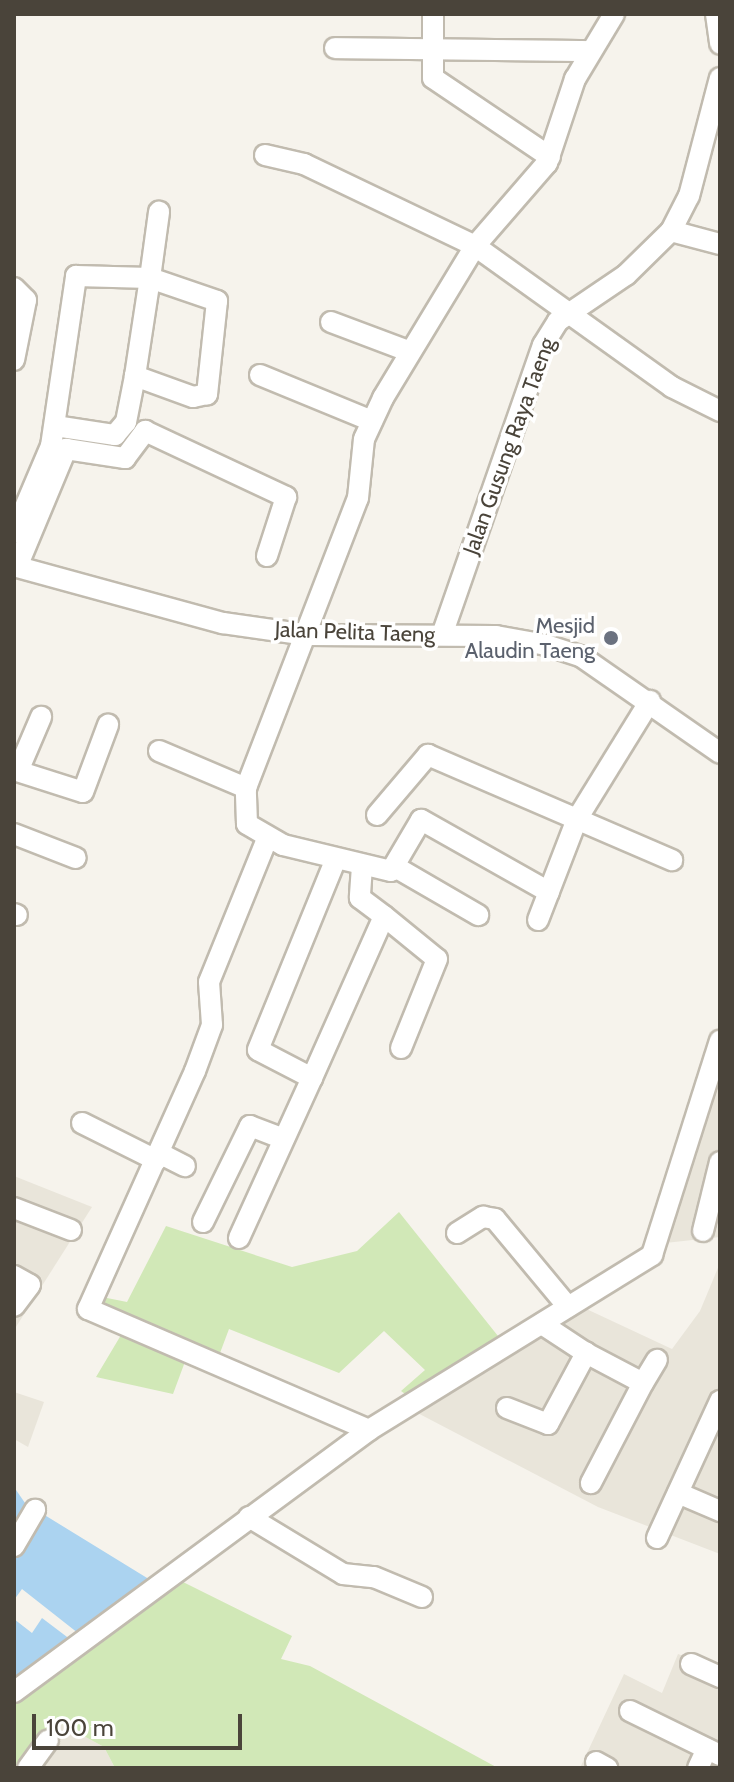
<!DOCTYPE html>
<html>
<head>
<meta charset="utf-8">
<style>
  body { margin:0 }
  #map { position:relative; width:734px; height:1782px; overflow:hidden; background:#f6f3ec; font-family:Cabin,sans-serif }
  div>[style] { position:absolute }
  .residential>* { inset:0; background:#e9e5da }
  .green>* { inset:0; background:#d1e8b7 }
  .water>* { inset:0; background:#abd3f0 }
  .roads { filter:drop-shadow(2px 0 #c1bbaf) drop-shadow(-2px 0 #c1bbaf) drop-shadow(0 2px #c1bbaf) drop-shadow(0 -2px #c1bbaf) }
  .minor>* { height:20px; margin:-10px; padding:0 10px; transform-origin:10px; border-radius:10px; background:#fff }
  .dots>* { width:22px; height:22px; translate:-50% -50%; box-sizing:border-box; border:4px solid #fff; border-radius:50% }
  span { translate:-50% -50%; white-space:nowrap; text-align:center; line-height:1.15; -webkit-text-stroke:7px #fff; paint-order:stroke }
  .street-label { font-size:22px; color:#4a443a }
  .worship-label { font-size:22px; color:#5b616d }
  .right { translate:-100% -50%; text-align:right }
  .frame { position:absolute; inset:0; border:16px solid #4a443a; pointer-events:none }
  .scale { position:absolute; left:32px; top:1714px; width:210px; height:36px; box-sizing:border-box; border:4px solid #4a443a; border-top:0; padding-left:10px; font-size:24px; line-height:28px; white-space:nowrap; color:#4a443a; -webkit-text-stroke:6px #fff; paint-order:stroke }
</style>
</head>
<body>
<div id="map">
  <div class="residential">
    <i style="clip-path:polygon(720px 1049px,720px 1237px,665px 1243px)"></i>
    <i style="clip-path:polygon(14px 1176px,92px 1207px,14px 1330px)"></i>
    <i style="clip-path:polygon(720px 1263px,720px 1554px,598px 1507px,408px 1408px,580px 1306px,672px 1349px,700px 1311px)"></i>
    <i style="clip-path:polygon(14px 1392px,44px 1402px,28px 1447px,14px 1439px)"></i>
    <i style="clip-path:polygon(678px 1654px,720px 1669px,720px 1768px,580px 1768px,624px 1674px,662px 1693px)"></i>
    <i style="clip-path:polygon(56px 1721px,104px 1747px,115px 1768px,20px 1768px)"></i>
  </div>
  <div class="green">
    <i style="clip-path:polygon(399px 1212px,502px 1341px,408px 1396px,401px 1391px,425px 1370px,384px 1331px,339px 1373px,229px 1329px,217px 1361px,186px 1359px,173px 1394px,96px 1377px,124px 1330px,92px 1295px,127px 1302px,166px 1226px,292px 1267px,357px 1251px)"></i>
    <i style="clip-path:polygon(183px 1582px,292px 1636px,281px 1659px,310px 1666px,498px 1768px,115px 1768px,104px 1747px,56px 1721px,14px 1768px,14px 1698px)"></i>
  </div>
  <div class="water">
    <i style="clip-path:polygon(14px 1487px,25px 1503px,152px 1581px,83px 1637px,22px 1589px,14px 1600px)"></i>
    <i style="clip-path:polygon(42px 1618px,75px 1643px,14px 1685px,14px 1619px,32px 1633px)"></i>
  </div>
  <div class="roads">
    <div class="minor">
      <i style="left:433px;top:14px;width:64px;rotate:90deg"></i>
      <i style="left:433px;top:78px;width:141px;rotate:34deg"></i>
      <i style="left:716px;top:14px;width:30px;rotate:82deg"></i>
      <i style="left:335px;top:48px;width:256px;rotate:0.7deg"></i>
      <i style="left:265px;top:155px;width:40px;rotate:13deg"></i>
      <i style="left:304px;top:164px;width:190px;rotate:25.6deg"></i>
      <i style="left:475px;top:246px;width:242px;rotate:35.6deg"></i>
      <i style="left:672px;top:387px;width:54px;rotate:26.6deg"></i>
      <i style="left:671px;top:231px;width:51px;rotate:14.9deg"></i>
      <i style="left:14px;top:288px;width:17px;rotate:45deg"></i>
      <i style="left:26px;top:300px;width:61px;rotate:101.3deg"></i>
      <i style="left:331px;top:322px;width:82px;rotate:20.6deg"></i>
      <i style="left:260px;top:375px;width:121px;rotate:22.3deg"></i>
      <i style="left:55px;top:426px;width:61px;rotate:8.5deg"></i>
      <i style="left:115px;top:435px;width:17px;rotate:-50deg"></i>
      <i style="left:126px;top:422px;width:47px;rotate:-78.9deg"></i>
      <i style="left:14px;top:533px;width:95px;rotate:-67deg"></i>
      <i style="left:51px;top:446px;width:172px;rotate:-81.6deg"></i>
      <i style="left:76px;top:276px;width:74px;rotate:1.5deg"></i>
      <i style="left:150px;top:278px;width:71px;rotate:18.9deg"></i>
      <i style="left:217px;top:301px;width:94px;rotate:96.1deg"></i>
      <i style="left:207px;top:394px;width:14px;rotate:168deg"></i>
      <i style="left:193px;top:397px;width:62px;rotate:-160.1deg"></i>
      <i style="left:135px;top:376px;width:99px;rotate:-81.3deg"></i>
      <i style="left:150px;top:278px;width:67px;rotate:-82.2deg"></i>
      <i style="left:14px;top:566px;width:217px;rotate:15.3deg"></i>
      <i style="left:223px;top:623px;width:85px;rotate:8.1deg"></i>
      <i style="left:307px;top:635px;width:189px;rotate:0.3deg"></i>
      <i style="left:496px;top:636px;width:51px;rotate:10.2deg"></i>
      <i style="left:546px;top:645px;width:38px;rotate:18deg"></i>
      <i style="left:582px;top:657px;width:168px;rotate:34.8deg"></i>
      <i style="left:17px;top:567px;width:128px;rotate:-67.4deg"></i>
      <i style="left:66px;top:449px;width:60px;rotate:8.7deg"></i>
      <i style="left:125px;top:458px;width:34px;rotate:-53deg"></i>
      <i style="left:145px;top:431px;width:156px;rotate:25.1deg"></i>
      <i style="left:286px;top:497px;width:62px;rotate:107.9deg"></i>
      <i style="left:442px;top:635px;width:307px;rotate:-70.8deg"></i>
      <i style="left:543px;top:345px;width:28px;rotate:-58deg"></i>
      <i style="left:558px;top:321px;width:82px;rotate:-34.1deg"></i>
      <i style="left:626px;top:275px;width:63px;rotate:-44.4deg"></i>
      <i style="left:671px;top:231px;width:39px;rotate:-63deg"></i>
      <i style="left:689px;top:196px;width:122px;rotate:-75.3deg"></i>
      <i style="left:159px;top:751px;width:95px;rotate:23deg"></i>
      <i style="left:14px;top:770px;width:72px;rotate:17.7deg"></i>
      <i style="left:83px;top:792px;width:72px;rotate:-69.5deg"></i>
      <i style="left:18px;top:771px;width:59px;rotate:-66.9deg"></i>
      <i style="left:377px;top:815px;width:79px;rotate:-49.6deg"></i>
      <i style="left:428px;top:755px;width:266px;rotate:23.3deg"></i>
      <i style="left:14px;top:834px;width:66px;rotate:21.2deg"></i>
      <i style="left:267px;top:839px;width:154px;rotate:112.1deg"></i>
      <i style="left:209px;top:982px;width:43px;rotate:86deg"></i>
      <i style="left:212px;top:1025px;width:49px;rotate:110.3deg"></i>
      <i style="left:195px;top:1071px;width:261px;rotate:114.2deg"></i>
      <i style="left:88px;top:1309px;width:306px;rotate:23.3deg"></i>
      <i style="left:335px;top:861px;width:204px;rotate:112.2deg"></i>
      <i style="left:258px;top:1050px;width:61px;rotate:27.4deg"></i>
      <i style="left:312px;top:1078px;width:177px;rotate:-66deg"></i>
      <i style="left:384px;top:916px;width:68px;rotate:39.1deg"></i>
      <i style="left:437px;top:959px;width:96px;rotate:112deg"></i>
      <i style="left:362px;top:866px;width:32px;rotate:94deg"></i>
      <i style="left:360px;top:898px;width:30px;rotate:37deg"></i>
      <i style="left:397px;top:868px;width:94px;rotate:30.1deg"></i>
      <i style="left:549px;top:892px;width:147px;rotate:-150.6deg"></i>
      <i style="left:421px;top:820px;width:59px;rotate:120.5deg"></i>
      <i style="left:391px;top:871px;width:111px;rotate:-166.5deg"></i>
      <i style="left:283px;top:845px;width:42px;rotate:-149.7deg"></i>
      <i style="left:247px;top:824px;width:36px;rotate:-92deg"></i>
      <i style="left:246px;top:788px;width:311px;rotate:-68.9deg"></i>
      <i style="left:358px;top:498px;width:59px;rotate:-84.2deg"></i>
      <i style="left:364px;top:439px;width:45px;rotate:-65.1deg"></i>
      <i style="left:383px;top:398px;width:178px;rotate:-58.8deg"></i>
      <i style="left:475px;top:246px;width:110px;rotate:-49.1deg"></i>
      <i style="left:547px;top:163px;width:89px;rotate:-71.6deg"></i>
      <i style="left:575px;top:79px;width:76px;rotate:-59deg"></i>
      <i style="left:14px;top:914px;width:3px;rotate:18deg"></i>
      <i style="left:538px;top:920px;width:108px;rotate:-68.9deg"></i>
      <i style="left:577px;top:819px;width:139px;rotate:-58.3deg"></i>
      <i style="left:82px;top:1123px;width:83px;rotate:26.6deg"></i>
      <i style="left:159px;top:1153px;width:29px;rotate:27deg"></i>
      <i style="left:14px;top:1208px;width:61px;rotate:21.1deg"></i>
      <i style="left:203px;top:1222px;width:107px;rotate:-63.9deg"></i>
      <i style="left:250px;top:1126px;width:36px;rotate:21deg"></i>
      <i style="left:703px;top:1231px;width:71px;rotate:-76.2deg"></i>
      <i style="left:457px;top:1233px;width:31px;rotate:-32deg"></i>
      <i style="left:483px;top:1217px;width:12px;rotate:9deg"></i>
      <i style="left:495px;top:1219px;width:114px;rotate:50.3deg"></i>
      <i style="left:239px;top:1238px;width:176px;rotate:-65.5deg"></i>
      <i style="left:14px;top:1276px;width:18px;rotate:29deg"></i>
      <i style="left:30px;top:1285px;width:26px;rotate:127deg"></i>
      <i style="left:586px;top:1353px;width:64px;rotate:27.8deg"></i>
      <i style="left:643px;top:1383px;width:113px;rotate:117.5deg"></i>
      <i style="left:643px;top:1383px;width:27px;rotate:-59deg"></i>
      <i style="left:507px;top:1408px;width:44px;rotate:21.3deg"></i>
      <i style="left:548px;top:1424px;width:81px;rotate:-61.8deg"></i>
      <i style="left:586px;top:1353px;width:53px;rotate:-146.6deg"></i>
      <i style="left:678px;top:1493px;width:46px;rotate:23.2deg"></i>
      <i style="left:249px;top:1517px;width:110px;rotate:31.2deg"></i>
      <i style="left:343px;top:1574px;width:31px;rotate:6deg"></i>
      <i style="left:374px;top:1577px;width:52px;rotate:22.6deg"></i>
      <i style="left:657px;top:1538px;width:151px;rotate:-65.3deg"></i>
      <i style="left:14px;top:1546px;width:42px;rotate:-59.7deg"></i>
      <i style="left:691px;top:1664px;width:32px;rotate:24deg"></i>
      <i style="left:14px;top:1692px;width:441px;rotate:-36.4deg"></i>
      <i style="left:369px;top:1430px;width:333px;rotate:-31.7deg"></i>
      <i style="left:652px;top:1255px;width:225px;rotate:-72.4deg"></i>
      <i style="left:630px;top:1711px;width:100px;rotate:26.1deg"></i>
      <i style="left:596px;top:1762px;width:13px;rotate:29deg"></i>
      <i style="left:28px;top:1768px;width:34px;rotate:-54deg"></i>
      <i style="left:698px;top:1768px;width:21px;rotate:-65deg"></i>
    </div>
  </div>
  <div class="dots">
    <i style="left:611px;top:638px;background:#6b7280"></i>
  </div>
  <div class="street-label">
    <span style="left:509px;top:446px;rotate:-70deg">Jalan Gusung Raya Taeng</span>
    <span style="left:355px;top:632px;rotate:2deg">Jalan Pelita Taeng</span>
  </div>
  <div class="worship-label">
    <span class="right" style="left:595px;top:638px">Mesjid<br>Alaudin Taeng</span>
  </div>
  <div class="frame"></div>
  <div class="scale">100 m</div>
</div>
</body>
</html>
